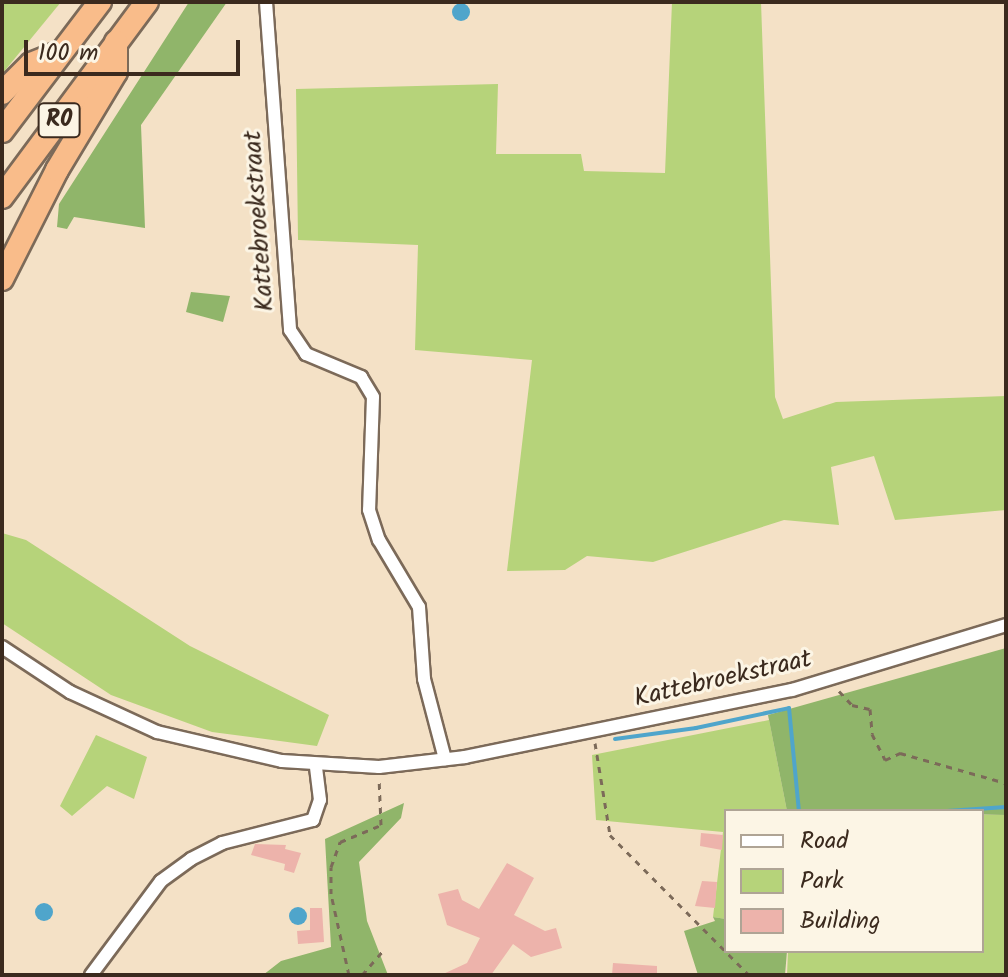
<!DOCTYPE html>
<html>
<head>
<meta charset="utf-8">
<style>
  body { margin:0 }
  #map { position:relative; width:1008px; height:977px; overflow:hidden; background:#f4e1c6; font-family:Kalam,sans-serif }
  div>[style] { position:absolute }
  .green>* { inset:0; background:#b6d37a }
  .forest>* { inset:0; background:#90b56a }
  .water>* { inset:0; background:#4fa5cb }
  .round { border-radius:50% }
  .stream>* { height:4px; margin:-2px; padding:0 2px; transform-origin:2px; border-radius:2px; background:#4fa5cb }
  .building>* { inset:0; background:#edb3ab }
  .path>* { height:3px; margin-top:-1.5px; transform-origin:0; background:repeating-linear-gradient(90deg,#7c6a59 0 6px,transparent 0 12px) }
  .roads { filter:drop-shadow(2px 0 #7c6a59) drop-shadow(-2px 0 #7c6a59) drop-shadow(0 2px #7c6a59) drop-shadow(0 -2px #7c6a59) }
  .street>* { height:12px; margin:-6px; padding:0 6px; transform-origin:6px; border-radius:6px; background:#fff }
  .highway>* { height:22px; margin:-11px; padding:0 11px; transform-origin:11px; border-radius:11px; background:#f9bc8a }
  span { translate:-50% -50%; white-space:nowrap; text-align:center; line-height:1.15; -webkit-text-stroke:6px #fcf5e5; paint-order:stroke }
  .shield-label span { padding:2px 6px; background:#fcf5e5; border:2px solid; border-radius:6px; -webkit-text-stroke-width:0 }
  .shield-label { font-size:24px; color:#3b2a1e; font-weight:700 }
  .street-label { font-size:26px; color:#3b2a1e }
  .frame { position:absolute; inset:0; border:4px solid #3b2a1e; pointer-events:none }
  .legend { position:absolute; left:724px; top:809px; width:260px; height:144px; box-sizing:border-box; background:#fcf5e5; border:2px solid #afa495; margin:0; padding:10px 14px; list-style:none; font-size:24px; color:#3b2a1e }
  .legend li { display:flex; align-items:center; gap:16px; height:40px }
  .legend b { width:40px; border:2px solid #afa495 }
  .scale { position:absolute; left:24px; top:40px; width:216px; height:36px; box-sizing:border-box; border:4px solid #3b2a1e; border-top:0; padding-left:10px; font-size:24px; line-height:28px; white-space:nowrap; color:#3b2a1e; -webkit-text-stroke:6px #fcf5e5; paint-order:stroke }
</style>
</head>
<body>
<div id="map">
  <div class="green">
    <i style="clip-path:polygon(2px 2px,61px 2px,2px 74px)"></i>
    <i style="clip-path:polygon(672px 2px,761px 2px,775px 397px,783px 419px,836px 402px,1006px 396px,1006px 510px,895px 520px,874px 456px,831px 467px,839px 525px,784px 520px,653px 562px,587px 556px,565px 570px,507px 571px,532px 360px,415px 350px,418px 245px,298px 240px,296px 89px,498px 84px,496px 154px,581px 154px,584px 171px,665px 173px)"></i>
    <i style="clip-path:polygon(2px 533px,26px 540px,190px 646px,329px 715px,317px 746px,212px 732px,111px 695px,2px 623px)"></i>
    <i style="clip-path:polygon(769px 720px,787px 811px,726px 811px,726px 919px,713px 917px,723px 832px,596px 820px,592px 755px)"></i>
    <i style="clip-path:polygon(96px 735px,147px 757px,134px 799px,107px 786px,72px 816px,60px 806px)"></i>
    <i style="clip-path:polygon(982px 815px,1006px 815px,1006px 975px,787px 975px,788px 951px,982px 951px)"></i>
  </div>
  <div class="forest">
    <i style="clip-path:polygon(189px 2px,227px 2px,141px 125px,145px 228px,74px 217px,67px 229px,57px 227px,59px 204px)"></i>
    <i style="clip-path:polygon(191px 292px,230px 296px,223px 322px,186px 312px)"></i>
    <i style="clip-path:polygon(1006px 648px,1006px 815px,787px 811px,768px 715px)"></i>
    <i style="clip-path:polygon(404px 803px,401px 818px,359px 862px,367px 921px,388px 975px,263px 975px,281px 961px,331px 947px,325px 839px)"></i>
    <i style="clip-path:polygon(713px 917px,726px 919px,726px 951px,787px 951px,785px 975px,698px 975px,684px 931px,715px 921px)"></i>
  </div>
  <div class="water">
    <i class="round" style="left:452px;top:3px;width:18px;height:18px"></i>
    <i class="round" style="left:35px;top:903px;width:18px;height:18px"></i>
    <i class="round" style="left:289px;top:907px;width:18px;height:18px"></i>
  </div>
  <div class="stream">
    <i style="left:615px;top:739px;width:82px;rotate:-7.7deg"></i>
    <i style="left:696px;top:728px;width:95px;rotate:-12.1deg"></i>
    <i style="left:789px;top:708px;width:103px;rotate:84.5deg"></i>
    <i style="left:947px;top:811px;width:59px;rotate:-3.9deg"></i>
  </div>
  <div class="building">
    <i style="clip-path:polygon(701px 833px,723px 835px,722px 850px,700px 846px)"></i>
    <i style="clip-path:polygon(255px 844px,286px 845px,285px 849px,301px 853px,294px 873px,284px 870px,285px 864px,251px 855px)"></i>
    <i style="clip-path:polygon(507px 863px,534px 878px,514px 915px,545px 931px,556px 928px,562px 948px,531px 957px,513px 944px,491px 975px,441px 975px,467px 963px,480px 938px,447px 925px,438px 894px,458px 889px,462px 900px,479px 909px)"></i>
    <i style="clip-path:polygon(702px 881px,717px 882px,715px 908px,695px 906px)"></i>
    <i style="clip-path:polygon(310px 908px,322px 908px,324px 942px,298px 944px,297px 931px,310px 930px)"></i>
    <i style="clip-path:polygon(613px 963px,657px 966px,657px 975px,612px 975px)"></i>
  </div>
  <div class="path">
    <i style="left:839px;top:691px;width:19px;rotate:47deg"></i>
    <i style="left:852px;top:705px;width:18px;rotate:13deg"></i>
    <i style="left:870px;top:709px;width:25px;rotate:85deg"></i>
    <i style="left:872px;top:734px;width:29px;rotate:63deg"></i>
    <i style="left:885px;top:760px;width:17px;rotate:-25deg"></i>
    <i style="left:900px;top:753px;width:110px;rotate:15.8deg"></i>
    <i style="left:595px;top:743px;width:93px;rotate:80.7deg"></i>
    <i style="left:610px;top:835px;width:197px;rotate:45.2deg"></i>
    <i style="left:349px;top:975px;width:83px;rotate:-102.5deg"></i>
    <i style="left:331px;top:894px;width:27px;rotate:-90deg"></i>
    <i style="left:331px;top:867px;width:27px;rotate:-70deg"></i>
    <i style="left:340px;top:842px;width:44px;rotate:-22.5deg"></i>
    <i style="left:381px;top:825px;width:47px;rotate:-92.4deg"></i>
    <i style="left:362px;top:975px;width:32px;rotate:-49deg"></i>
  </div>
  <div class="roads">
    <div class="street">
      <i style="left:266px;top:2px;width:329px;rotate:85.8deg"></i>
      <i style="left:290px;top:330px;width:29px;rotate:56deg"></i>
      <i style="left:306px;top:354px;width:60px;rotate:22.7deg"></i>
      <i style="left:361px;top:377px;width:23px;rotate:59deg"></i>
      <i style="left:373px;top:397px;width:113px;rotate:92deg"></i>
      <i style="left:369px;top:510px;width:32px;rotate:72deg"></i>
      <i style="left:379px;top:540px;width:78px;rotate:59.2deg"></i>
      <i style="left:419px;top:607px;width:72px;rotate:86deg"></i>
      <i style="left:424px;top:679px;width:83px;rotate:75.3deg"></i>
      <i style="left:2px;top:647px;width:82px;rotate:33.5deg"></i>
      <i style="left:70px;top:692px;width:96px;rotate:24.7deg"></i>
      <i style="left:157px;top:732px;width:128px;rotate:13.1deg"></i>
      <i style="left:282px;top:761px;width:97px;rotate:3.5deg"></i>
      <i style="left:379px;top:767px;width:87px;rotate:-6.6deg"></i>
      <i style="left:465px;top:757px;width:334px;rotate:-11.6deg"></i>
      <i style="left:792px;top:690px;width:224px;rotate:-16.9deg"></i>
      <i style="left:91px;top:975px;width:117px;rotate:-53.3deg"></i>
      <i style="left:161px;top:881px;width:37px;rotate:-36deg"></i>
      <i style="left:191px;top:859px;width:35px;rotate:-27deg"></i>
      <i style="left:222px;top:843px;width:94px;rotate:-14.2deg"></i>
      <i style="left:313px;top:820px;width:21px;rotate:-71deg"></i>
      <i style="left:320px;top:800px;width:34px;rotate:-97deg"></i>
    </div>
    <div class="highway">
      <i style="left:2px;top:93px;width:41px;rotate:-45deg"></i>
      <i style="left:31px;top:64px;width:31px;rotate:-22deg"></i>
      <i style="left:2px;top:131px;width:162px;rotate:-52.8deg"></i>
      <i style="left:2px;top:197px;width:243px;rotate:-53.4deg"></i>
      <i style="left:2px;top:279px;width:122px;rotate:-63.2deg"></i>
      <i style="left:57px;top:170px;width:114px;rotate:-59deg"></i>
      <i style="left:116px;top:72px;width:30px;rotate:-90deg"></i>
    </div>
  </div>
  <div class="shield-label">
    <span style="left:59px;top:120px">R0</span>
  </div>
  <div class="street-label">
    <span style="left:260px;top:221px;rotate:-94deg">Kattebroekstraat</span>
    <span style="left:723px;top:680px;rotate:-13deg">Kattebroekstraat</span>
  </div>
  <div class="frame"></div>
  <ul class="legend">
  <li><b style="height:10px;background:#fff"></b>Road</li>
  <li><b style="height:22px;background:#b6d37a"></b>Park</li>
  <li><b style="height:22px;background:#edb3ab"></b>Building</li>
  </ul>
  <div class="scale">100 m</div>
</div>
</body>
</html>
